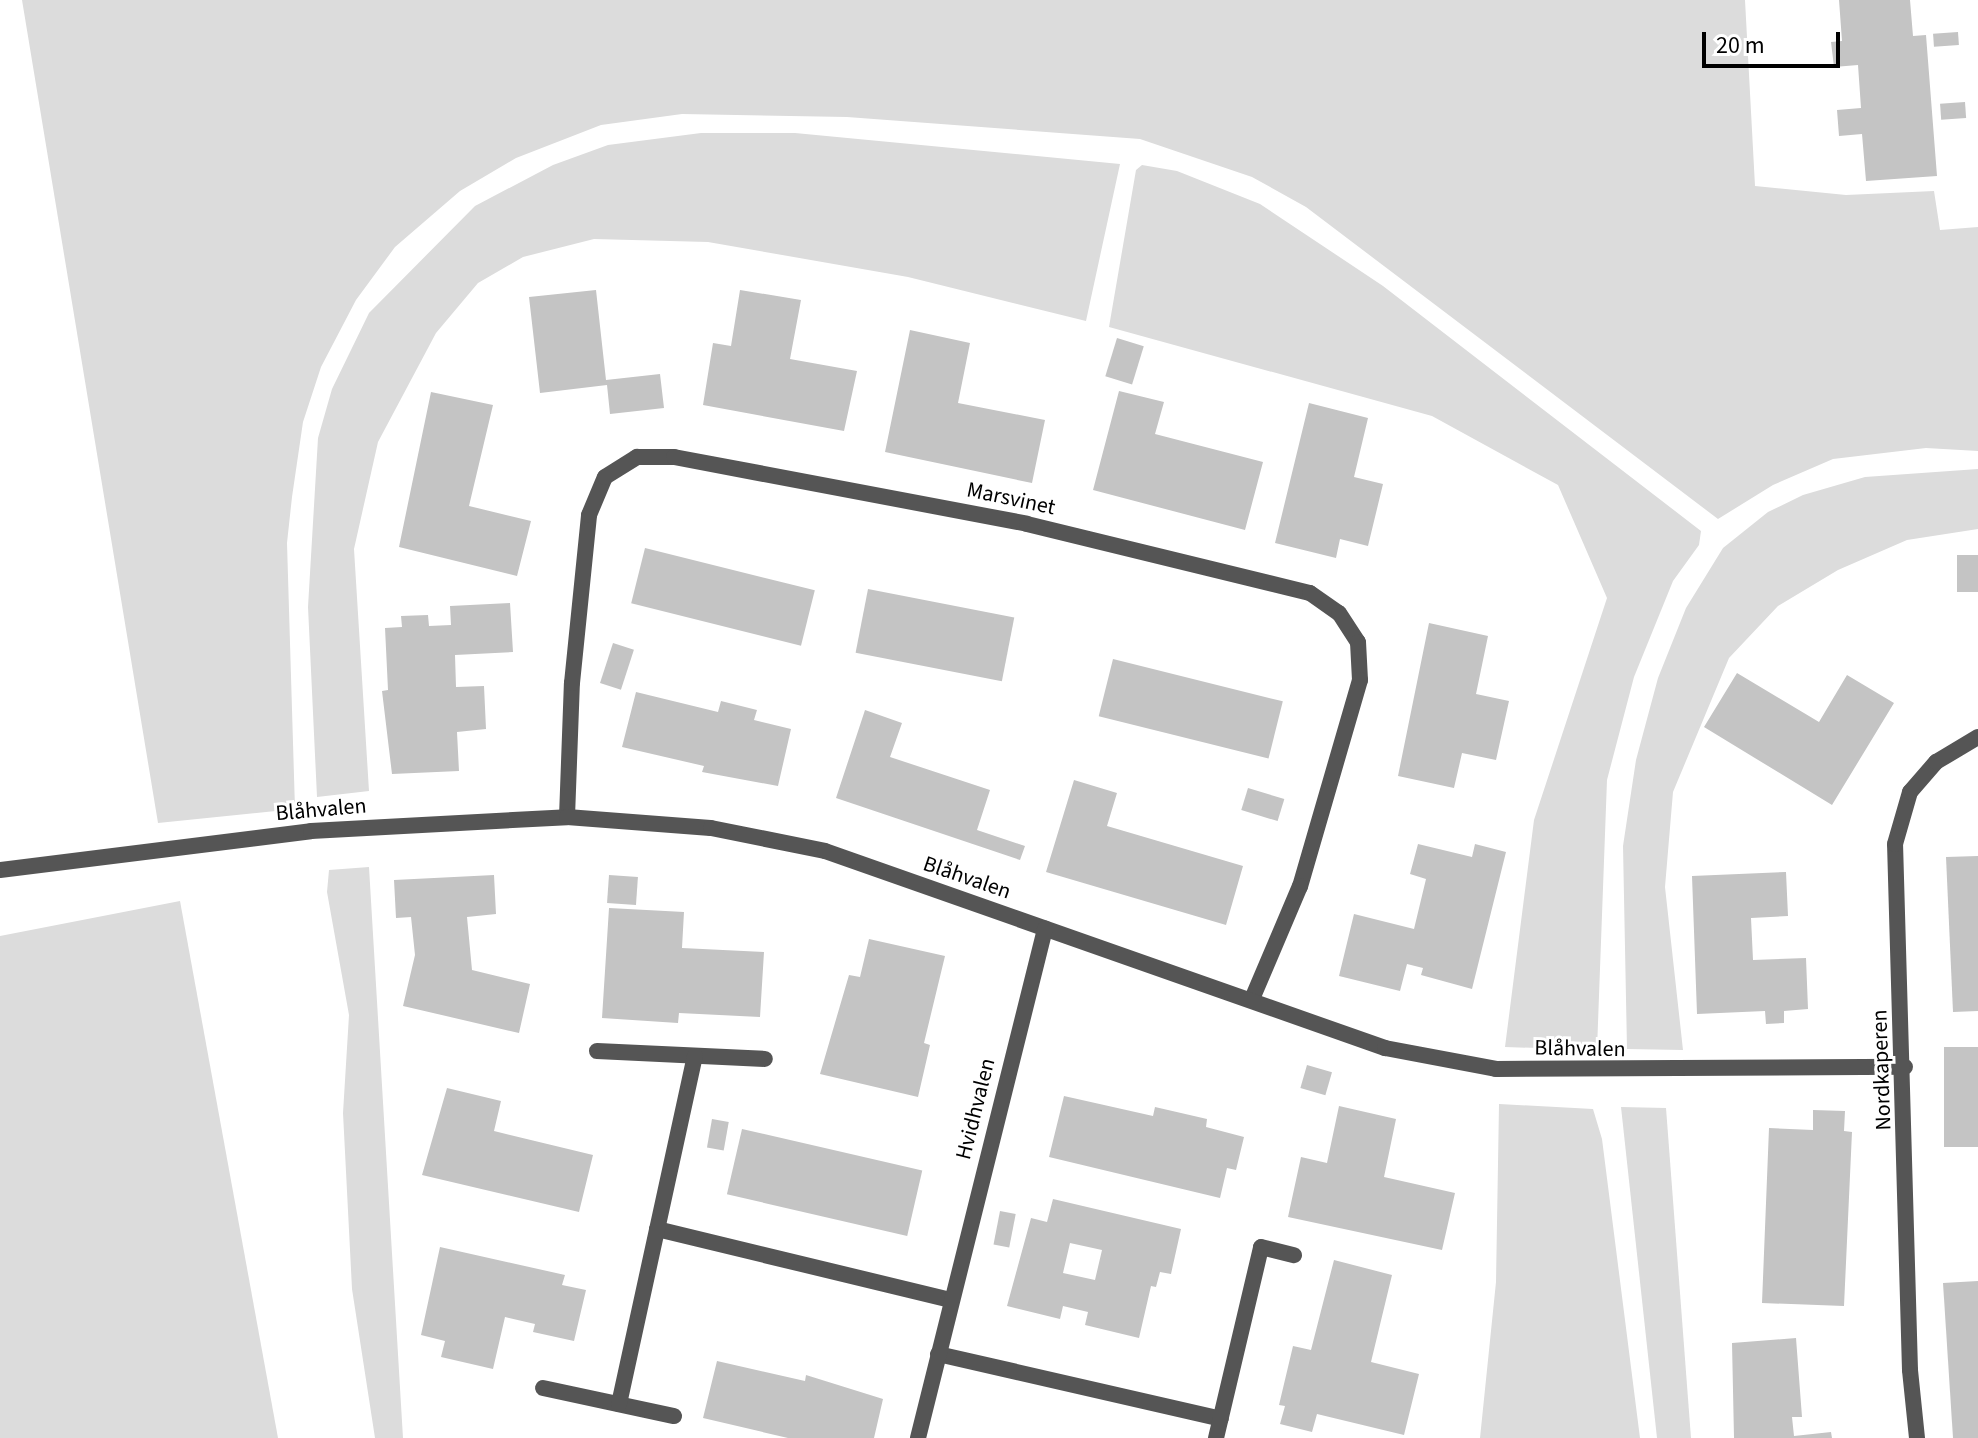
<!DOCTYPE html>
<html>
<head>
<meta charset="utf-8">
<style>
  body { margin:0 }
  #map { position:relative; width:1978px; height:1438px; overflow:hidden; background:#fff; font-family:"Source Sans 3",sans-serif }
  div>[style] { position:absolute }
  .green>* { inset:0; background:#dcdcdc }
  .building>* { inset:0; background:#c4c4c4; transform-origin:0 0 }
  .minor>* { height:16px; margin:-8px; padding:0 8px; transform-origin:8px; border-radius:8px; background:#555 }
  span { translate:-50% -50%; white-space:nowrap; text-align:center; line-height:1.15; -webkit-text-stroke:6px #fff; paint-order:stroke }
  .street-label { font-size:22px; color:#000 }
  .scale { position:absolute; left:1702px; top:32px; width:138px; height:36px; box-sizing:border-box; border:4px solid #000; border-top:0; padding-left:10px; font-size:24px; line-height:28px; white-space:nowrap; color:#000; -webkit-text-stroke:6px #fff; paint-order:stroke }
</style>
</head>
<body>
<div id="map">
  <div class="green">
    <i style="clip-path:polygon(22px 0,1745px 0,1755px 186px,1846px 195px,1934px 191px,1940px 230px,1978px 227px,1978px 451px,1926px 448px,1833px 459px,1773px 485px,1718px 519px,1306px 207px,1252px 177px,1140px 139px,847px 117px,682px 114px,601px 125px,516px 158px,460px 191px,395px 247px,356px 300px,321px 367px,303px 422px,292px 497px,287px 543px,295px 809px,158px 823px)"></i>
    <i style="clip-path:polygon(701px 133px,795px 133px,1120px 164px,1086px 321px,908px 277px,708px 242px,594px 239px,523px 257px,478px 283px,436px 333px,378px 442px,354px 549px,369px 791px,317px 797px,308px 607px,318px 438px,332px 389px,369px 313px,475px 206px,553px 165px,608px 145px)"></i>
    <i style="clip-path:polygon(1142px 165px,1177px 171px,1260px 204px,1383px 286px,1701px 531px,1699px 545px,1673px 581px,1634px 677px,1607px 780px,1597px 1050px,1505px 1047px,1534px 820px,1607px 598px,1558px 485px,1432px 416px,1109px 327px,1136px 170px)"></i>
    <i style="clip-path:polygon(1978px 469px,1978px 529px,1907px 540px,1838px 570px,1778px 606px,1729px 658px,1673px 792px,1665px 887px,1683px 1050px,1627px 1049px,1623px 846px,1636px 760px,1658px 678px,1686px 608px,1723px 548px,1768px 512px,1803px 495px,1865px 477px)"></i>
    <i style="clip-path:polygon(369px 867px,403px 1438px,375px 1438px,352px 1289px,343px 1113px,349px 1015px,327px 892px,329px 870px)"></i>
    <i style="clip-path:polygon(180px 901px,278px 1438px,0 1438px,0 936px)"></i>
    <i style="clip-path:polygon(1499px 1104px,1593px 1109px,1602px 1139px,1640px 1438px,1480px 1438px,1496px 1282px)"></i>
    <i style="clip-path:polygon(1621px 1107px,1666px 1108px,1691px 1438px,1657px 1438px)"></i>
  </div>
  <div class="building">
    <i style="clip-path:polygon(1839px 0,1910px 0,1913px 36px,1926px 35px,1937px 176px,1866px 181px,1862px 134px,1839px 136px,1837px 110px,1861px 108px,1858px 65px,1834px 67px,1831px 42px,1842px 41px)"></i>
    <i style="left:1958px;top:32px;width:13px;height:25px;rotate:86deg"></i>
    <i style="left:1965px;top:102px;width:16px;height:25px;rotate:86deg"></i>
    <i style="clip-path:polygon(596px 290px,606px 380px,660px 374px,664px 408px,610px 414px,607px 385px,540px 393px,529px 297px)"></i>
    <i style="clip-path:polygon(740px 290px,801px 300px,790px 359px,857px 371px,844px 431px,703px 405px,713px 343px,731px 346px)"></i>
    <i style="clip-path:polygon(910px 330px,970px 343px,958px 403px,1045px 420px,1032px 483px,885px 452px)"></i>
    <i style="left:1117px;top:338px;width:28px;height:40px;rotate:17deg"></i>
    <i style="clip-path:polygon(1119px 391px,1164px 402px,1155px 434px,1263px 462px,1245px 530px,1093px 490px)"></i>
    <i style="clip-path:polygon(431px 392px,493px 405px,469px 506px,531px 521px,517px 576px,399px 547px)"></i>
    <i style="clip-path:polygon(1309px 403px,1368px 418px,1354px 477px,1383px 484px,1368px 546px,1340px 539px,1336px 558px,1275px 543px)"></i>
    <i style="left:645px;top:548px;width:175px;height:57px;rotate:14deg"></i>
    <i style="left:1957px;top:555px;width:21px;height:37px"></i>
    <i style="left:868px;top:589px;width:149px;height:65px;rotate:11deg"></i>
    <i style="clip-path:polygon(510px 603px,513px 652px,455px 655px,456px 687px,484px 686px,486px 729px,457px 732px,459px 771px,392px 774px,382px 691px,388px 690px,385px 628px,402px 627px,401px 616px,428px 615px,429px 626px,451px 625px,450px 606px)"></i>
    <i style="clip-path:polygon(1429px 623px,1488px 636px,1476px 694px,1509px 701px,1496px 760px,1462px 753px,1454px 788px,1398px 776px)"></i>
    <i style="left:613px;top:643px;width:22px;height:42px;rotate:18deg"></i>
    <i style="left:1113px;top:659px;width:175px;height:59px;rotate:14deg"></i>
    <i style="clip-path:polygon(1737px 673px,1819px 722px,1847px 675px,1894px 703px,1832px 805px,1704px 727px)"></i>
    <i style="clip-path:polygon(636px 692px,718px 712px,721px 701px,757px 710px,754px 720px,791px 729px,778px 786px,702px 772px,704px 766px,622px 747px)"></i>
    <i style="clip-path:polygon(865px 710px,902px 723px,890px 757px,990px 790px,977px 830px,1025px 846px,1020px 860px,836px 798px)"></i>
    <i style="clip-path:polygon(1074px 780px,1117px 793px,1107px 826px,1243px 866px,1226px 925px,1046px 872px)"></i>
    <i style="left:1248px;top:788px;width:38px;height:23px;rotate:17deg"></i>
    <i style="clip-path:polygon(1418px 844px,1472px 857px,1475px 844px,1506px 852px,1472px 989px,1421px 975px,1423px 968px,1407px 964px,1400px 991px,1339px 976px,1354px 914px,1414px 929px,1426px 879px,1410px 874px)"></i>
    <i style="clip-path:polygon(1978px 856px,1978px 1011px,1953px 1012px,1946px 857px)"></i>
    <i style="clip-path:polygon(1786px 872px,1788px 916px,1751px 918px,1753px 960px,1806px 958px,1808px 1009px,1784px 1011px,1784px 1023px,1766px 1024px,1765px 1011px,1697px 1014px,1692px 876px)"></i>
    <i style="clip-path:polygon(494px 875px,496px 914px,467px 917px,472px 970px,530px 984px,519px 1033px,403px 1006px,415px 955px,411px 917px,396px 918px,394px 880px)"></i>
    <i style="left:609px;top:875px;width:29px;height:28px;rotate:4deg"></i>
    <i style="clip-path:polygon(609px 908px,684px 912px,682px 948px,764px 952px,760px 1017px,679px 1013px,678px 1023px,602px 1018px)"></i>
    <i style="clip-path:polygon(869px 939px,945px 956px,924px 1043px,930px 1045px,918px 1097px,820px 1074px,849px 975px,860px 977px)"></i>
    <i style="left:1978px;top:1047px;width:100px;height:34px;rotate:90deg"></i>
    <i style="left:1307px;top:1065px;width:26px;height:24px;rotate:16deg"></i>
    <i style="clip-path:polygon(447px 1088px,501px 1101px,494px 1131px,593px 1155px,579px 1212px,422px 1175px)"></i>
    <i style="clip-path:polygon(1064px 1096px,1153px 1116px,1155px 1107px,1207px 1119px,1206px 1127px,1244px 1137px,1236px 1170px,1227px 1168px,1220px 1198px,1049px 1157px)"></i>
    <i style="clip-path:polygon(1339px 1106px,1396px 1119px,1384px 1177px,1455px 1193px,1442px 1250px,1288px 1217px,1301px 1157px,1327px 1163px)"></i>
    <i style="clip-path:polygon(1813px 1110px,1845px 1111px,1844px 1131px,1852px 1132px,1844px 1306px,1762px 1303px,1769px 1128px,1813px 1130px)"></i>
    <i style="left:712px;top:1119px;width:17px;height:29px;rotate:10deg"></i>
    <i style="left:742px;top:1129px;width:185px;height:67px;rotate:13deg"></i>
    <i style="clip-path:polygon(evenodd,1053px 1199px,1181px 1229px,1171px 1274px,1160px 1272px,1156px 1287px,1151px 1286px,1139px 1338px,1085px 1325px,1088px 1312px,1063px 1306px,1060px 1319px,1007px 1306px,1031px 1218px,1047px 1222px,1053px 1199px,1070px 1243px,1102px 1250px,1095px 1280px,1063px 1273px,1070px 1243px)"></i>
    <i style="left:1000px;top:1211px;width:16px;height:34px;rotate:11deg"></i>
    <i style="clip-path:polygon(440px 1247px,565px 1275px,562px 1285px,586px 1290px,574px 1341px,533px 1332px,535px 1324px,505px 1317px,493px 1369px,441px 1357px,445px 1341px,421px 1335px)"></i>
    <i style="clip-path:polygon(1334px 1260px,1392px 1275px,1371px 1362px,1419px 1374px,1404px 1435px,1317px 1414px,1312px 1432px,1280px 1424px,1285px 1406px,1279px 1405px,1293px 1346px,1311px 1350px)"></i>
    <i style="clip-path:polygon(1978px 1281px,1978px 1438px,1953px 1438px,1943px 1283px)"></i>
    <i style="clip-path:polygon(1796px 1338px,1802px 1417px,1792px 1417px,1794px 1436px,1831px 1432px,1832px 1438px,1734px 1438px,1732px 1343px)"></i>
    <i style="clip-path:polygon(717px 1361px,805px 1381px,806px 1375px,883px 1399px,874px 1438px,788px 1438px,703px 1418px)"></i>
  </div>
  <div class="minor">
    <i style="left:567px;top:817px;width:134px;rotate:-87.9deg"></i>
    <i style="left:572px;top:683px;width:169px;rotate:-84.2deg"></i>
    <i style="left:589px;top:515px;width:41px;rotate:-67.2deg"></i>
    <i style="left:605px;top:477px;width:38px;rotate:-32deg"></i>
    <i style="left:637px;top:457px;width:37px"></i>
    <i style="left:674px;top:457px;width:359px;rotate:10.7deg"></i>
    <i style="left:1027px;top:524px;width:291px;rotate:13.7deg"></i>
    <i style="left:1310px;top:593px;width:35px;rotate:35deg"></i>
    <i style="left:1339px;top:613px;width:35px;rotate:57deg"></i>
    <i style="left:1358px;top:642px;width:38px;rotate:87deg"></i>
    <i style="left:1360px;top:680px;width:215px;rotate:106.2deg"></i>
    <i style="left:1300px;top:886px;width:123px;rotate:113deg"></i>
    <i style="left:0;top:870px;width:313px;rotate:-7.1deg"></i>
    <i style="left:311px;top:831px;width:256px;rotate:-3.1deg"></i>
    <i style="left:567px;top:817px;width:144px;rotate:4.4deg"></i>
    <i style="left:711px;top:828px;width:116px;rotate:11.4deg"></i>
    <i style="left:825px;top:851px;width:594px;rotate:19.38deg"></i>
    <i style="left:1385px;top:1048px;width:113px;rotate:10.7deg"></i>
    <i style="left:1496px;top:1069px;width:409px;rotate:-0.3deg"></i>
    <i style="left:597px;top:1051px;width:168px;rotate:2.7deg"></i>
    <i style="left:657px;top:1229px;width:302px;rotate:13.6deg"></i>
    <i style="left:938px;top:1354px;width:290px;rotate:12.9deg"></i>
    <i style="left:543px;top:1388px;width:134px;rotate:12.1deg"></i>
    <i style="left:619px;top:1404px;width:356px;rotate:-77.7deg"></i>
    <i style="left:918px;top:1438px;width:525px;rotate:-75.99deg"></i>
    <i style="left:1216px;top:1438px;width:196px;rotate:-76.7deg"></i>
    <i style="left:1261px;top:1247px;width:34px;rotate:14deg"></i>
    <i style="left:1917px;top:1438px;width:68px;rotate:-95.9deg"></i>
    <i style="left:1910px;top:1370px;width:526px;rotate:-91.63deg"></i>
    <i style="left:1895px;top:844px;width:54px;rotate:-73.9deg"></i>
    <i style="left:1910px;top:792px;width:40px;rotate:-49deg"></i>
    <i style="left:1936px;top:762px;width:49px;rotate:-30.8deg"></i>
  </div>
  <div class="street-label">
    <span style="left:1011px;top:499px;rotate:12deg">Marsvinet</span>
    <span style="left:321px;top:810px;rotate:-5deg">Blåhvalen</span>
    <span style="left:967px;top:878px;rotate:19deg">Blåhvalen</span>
    <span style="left:1580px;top:1049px;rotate:1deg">Blåhvalen</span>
    <span style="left:1882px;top:1070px;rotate:-92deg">Nordkaperen</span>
    <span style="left:976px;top:1109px;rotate:-76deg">Hvidhvalen</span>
  </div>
  <div class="scale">20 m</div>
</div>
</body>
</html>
